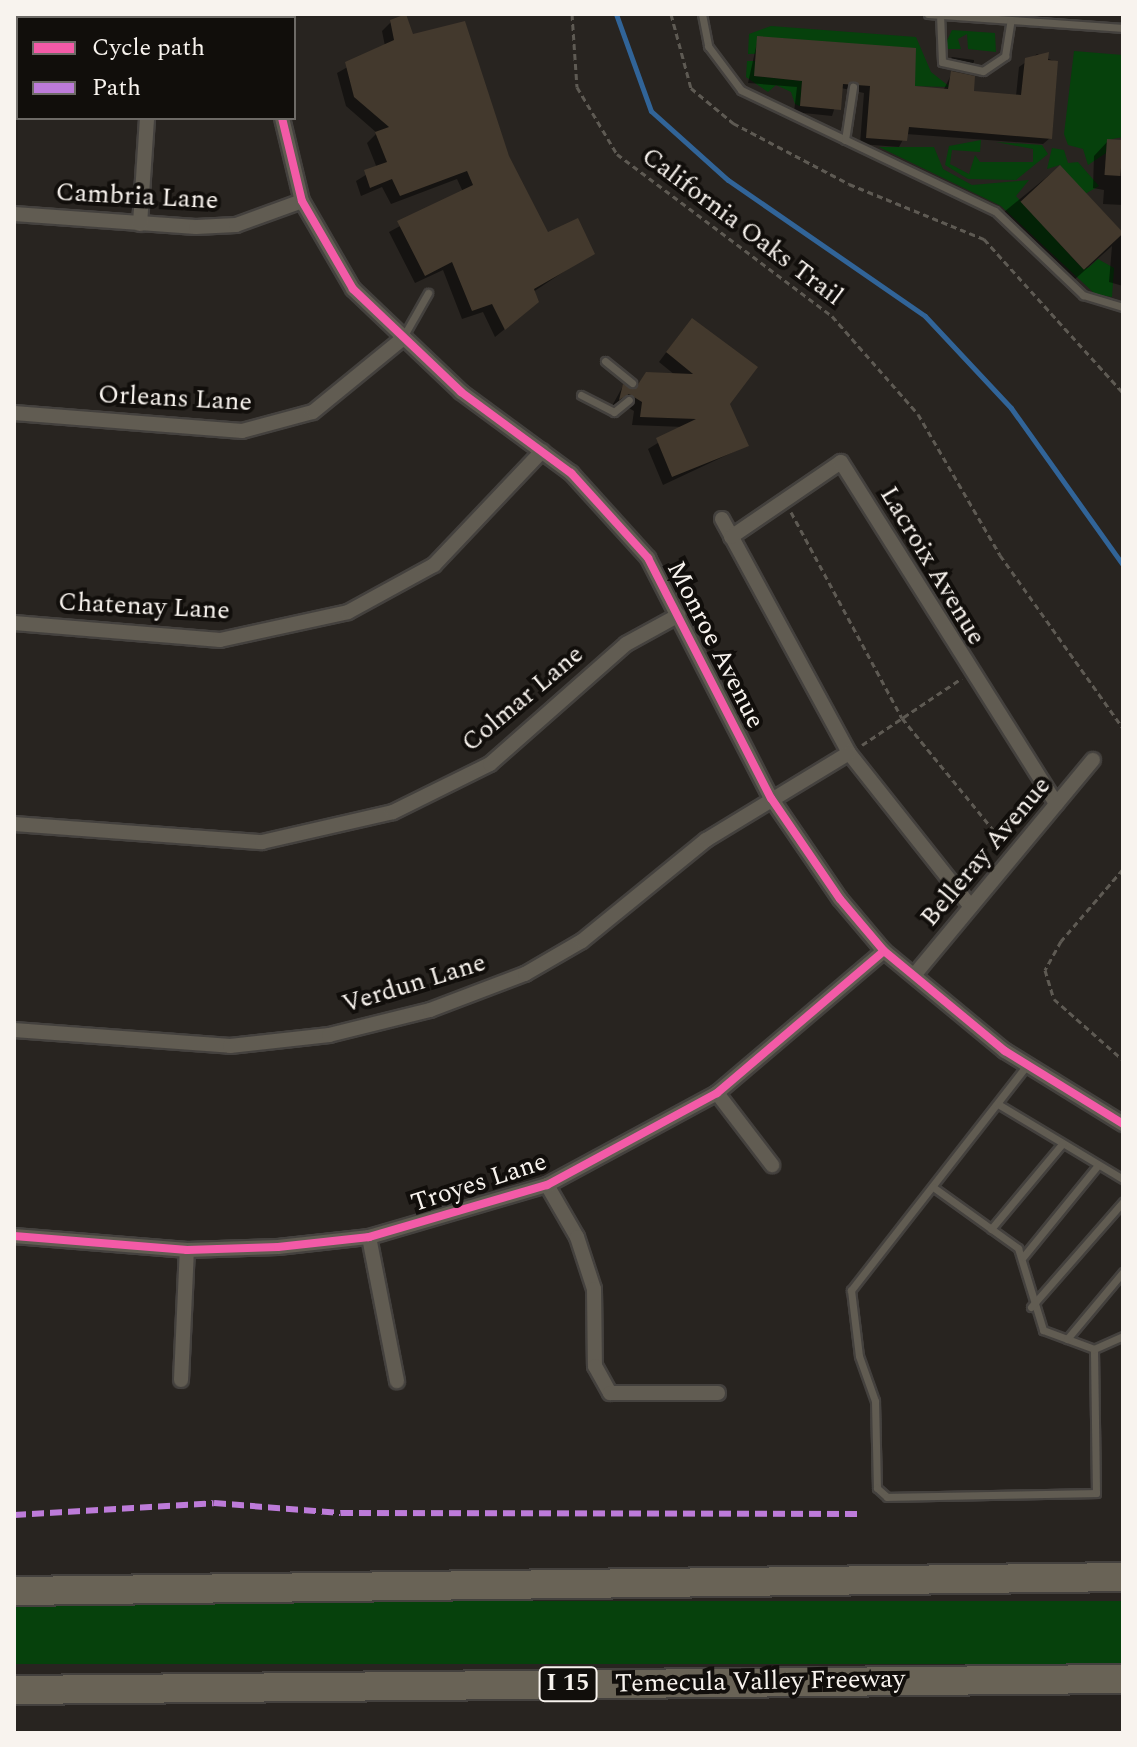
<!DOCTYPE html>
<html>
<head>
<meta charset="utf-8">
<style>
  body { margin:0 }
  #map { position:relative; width:1137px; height:1747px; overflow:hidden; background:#282420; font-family:Spectral,serif }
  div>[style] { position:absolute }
  .green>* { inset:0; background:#06410c; transform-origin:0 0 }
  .shadow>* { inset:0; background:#0007 }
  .stream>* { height:5px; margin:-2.5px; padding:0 2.5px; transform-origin:2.5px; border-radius:2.5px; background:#316498 }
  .building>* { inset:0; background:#43392d; transform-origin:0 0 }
  .path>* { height:3px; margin-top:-1.5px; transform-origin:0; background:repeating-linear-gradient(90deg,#5e5a53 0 6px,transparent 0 10px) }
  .roads { filter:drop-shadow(2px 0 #44413e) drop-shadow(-2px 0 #44413e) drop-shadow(0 2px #44413e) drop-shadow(0 -2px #44413e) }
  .service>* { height:7px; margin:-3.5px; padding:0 3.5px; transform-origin:3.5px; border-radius:3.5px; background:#615c52 }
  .minor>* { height:14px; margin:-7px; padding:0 7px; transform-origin:7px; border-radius:7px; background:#615c52 }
  .motorway>* { height:28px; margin:-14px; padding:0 14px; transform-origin:14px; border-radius:14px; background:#696356 }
  .quiet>* { height:6px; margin-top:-3px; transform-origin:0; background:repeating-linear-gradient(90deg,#bd7bd9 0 12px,transparent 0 18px) }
  .cycleway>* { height:8px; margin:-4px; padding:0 4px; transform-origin:4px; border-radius:4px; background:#f35aa7 }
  span { translate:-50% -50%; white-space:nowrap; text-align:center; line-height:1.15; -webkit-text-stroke:8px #110e0b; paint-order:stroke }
  .shield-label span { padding:2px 6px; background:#110e0b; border:2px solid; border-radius:6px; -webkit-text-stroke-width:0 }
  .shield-label { font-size:24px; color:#f8f3ee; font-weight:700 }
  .street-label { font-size:26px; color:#f8f3ee }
  .frame { position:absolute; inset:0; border:16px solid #f8f3ee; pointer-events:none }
  .legend { position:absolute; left:16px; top:16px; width:280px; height:104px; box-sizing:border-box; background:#110e0b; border:2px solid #6d6a66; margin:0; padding:10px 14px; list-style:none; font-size:24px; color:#f8f3ee }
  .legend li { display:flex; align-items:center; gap:16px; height:40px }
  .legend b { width:40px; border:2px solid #6d6a66 }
</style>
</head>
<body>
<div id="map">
  <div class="green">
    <i style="clip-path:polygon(771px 26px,916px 37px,931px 72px,950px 87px,912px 86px,916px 48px,748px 54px,749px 34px)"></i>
    <i style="clip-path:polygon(952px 30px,995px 33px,996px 52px,968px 49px,967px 34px,958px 39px,961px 49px,943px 49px)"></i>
    <i style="clip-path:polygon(1074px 51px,1123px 55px,1123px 137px,1107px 140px,1106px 153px,1088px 165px,1083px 149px,1068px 145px,1064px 134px)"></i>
    <i style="clip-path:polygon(747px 61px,755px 61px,755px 76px,802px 81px,800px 106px,817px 113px,795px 104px,791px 92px,776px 85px,768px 92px,746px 77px)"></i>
    <i style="clip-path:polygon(981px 140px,980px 152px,952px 150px,950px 164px,969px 174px,975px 155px,980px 162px,1033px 162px,1033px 149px,996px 142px,1042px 145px,1048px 154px,1016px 180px,968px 179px,945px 165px,949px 146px)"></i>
    <i style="clip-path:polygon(879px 147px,934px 147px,943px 169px,972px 185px,1029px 180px,1016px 196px,1079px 265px,1088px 268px,1098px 259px,1114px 268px,1112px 297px,1095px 294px,1001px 206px)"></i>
    <i style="clip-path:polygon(1052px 148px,1064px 150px,1068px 163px,1078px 162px,1099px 186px,1085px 194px,1060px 165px,1047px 169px)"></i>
    <i style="left:1123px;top:1601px;width:63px;height:1109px;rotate:90deg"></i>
  </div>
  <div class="shadow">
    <i style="clip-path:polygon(391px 22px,412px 36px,507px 157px,547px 234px,592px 253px,533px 292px,527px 311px,495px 337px,483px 312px,462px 319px,443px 270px,415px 283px,389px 232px,463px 192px,457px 179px,391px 204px,382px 187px,361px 196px,356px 181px,377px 168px,367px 143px,377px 133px,346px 106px,337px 73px,385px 46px,382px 31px)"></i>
    <i style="clip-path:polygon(758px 38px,912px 88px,943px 91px,952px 73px,972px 93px,1016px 96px,1019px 67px,1037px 54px,1056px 62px,1050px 138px,1043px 144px,906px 134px,899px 147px,860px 144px,864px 93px,841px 88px,832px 116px,794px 112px,797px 87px,748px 83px)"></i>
    <i style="clip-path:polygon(952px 57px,974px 60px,974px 62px,968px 68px,947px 62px)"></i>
    <i style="clip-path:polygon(1108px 141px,1123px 142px,1123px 205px,1103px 204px,1104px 190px,1093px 188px,1094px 156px)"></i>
    <i style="clip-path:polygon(1059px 167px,1123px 236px,1123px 286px,1109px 282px,1112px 246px,1073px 281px,1004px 212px)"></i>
    <i style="clip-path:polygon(683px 330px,746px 446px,663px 485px,648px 449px,684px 427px,632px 425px,634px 411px,618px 402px,612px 406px,623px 386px,633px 390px,647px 374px,675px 375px,659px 362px)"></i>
  </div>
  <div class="stream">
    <i style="left:616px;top:14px;width:103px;rotate:70.2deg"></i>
    <i style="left:651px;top:111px;width:103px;rotate:41.9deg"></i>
    <i style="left:728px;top:180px;width:239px;rotate:34.6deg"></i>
    <i style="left:925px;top:316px;width:126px;rotate:46.9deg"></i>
    <i style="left:1011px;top:408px;width:193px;rotate:54.5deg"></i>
  </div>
  <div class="building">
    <i style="clip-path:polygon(406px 14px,413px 34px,465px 21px,509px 156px,548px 232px,578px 218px,595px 254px,534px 289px,539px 302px,505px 330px,492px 304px,472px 311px,452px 262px,425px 276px,397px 221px,473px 185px,467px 171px,400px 196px,392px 179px,370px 188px,364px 170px,387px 162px,375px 132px,389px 127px,354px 97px,345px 62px,394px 40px,390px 20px)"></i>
    <i style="clip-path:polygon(757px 36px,916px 48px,915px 86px,948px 89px,951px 71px,975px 76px,974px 91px,1021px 95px,1025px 58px,1049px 52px,1048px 60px,1058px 61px,1052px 139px,909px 127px,907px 141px,866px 138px,870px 86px,843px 84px,841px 110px,800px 106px,802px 81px,754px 76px)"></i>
    <i style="left:1107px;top:139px;width:16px;height:36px;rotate:4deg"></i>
    <i style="left:1060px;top:165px;width:93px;height:54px;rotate:47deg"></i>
    <i style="clip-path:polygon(692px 318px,758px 367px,730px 404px,749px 446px,672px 477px,656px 438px,696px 419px,640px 417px,642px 402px,629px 394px,619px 400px,623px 384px,635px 389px,646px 372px,693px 374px,666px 352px)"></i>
  </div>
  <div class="path">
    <i style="left:572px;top:14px;width:73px;rotate:86.1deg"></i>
    <i style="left:577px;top:87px;width:78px;rotate:59.2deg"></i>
    <i style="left:617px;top:154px;width:269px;rotate:37deg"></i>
    <i style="left:832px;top:316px;width:130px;rotate:48.7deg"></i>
    <i style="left:918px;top:414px;width:163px;rotate:59.8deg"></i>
    <i style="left:1000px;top:555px;width:212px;rotate:54.6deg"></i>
    <i style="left:671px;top:14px;width:77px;rotate:74.9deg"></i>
    <i style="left:691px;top:88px;width:55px;rotate:39.8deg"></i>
    <i style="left:733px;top:123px;width:131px;rotate:27.7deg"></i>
    <i style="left:849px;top:184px;width:146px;rotate:22.2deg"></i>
    <i style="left:984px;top:239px;width:207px;rotate:47.9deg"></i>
    <i style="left:791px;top:512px;width:234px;rotate:61.7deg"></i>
    <i style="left:902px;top:718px;width:161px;rotate:50.8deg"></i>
    <i style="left:862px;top:745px;width:120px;rotate:-33.8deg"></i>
    <i style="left:1123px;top:869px;width:95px;rotate:130.7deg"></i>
    <i style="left:1061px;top:941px;width:33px;rotate:119deg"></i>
    <i style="left:1045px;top:970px;width:30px;rotate:73deg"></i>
    <i style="left:1054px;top:999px;width:92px;rotate:41.5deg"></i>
  </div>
  <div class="roads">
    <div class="service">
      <i style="left:702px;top:14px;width:33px;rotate:79deg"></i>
      <i style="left:708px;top:46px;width:55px;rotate:53.1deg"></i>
      <i style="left:741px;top:90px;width:281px;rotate:25.5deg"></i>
      <i style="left:995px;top:211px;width:122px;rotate:43.7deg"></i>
      <i style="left:1083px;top:295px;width:42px;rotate:16.7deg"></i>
      <i style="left:928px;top:14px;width:196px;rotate:4.1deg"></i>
      <i style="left:940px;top:14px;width:48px;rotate:87.6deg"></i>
      <i style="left:942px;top:62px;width:42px;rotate:12.4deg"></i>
      <i style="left:983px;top:71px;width:27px;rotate:-34deg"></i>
      <i style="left:1005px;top:56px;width:36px;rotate:-81deg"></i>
      <i style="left:845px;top:140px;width:54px;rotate:-81.4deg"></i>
      <i style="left:402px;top:339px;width:53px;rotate:-60.5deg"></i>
      <i style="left:605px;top:361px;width:35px;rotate:39deg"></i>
      <i style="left:581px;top:395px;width:37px;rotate:27deg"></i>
      <i style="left:614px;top:412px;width:19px;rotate:-39deg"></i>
      <i style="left:1027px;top:1065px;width:286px;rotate:128deg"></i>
      <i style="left:851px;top:1290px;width:66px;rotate:83.1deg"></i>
      <i style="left:859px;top:1356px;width:48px;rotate:70.4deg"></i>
      <i style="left:875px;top:1401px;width:87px;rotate:88.7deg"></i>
      <i style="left:877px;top:1488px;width:13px;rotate:42deg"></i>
      <i style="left:887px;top:1497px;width:209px;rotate:-1.1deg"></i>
      <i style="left:1096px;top:1493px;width:144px;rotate:-90.8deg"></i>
      <i style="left:998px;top:1104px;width:146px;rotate:31deg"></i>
      <i style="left:933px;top:1187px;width:105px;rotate:35.7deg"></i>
      <i style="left:1018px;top:1248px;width:86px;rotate:73deg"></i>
      <i style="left:1043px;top:1330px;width:54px;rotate:20.4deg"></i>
      <i style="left:1094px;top:1349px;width:32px;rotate:-24deg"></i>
      <i style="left:991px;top:1229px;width:111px;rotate:-50.1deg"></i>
      <i style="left:1023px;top:1257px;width:119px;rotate:-50.8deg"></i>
      <i style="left:1031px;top:1307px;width:140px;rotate:-48.8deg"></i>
      <i style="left:1067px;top:1339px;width:87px;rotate:-50.1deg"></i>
    </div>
    <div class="minor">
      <i style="left:105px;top:14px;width:26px;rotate:9deg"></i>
      <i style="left:275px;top:18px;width:4px;rotate:-76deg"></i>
      <i style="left:282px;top:118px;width:85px;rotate:76.5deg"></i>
      <i style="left:302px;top:201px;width:102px;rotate:59.9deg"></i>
      <i style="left:353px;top:289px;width:149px;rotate:43.6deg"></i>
      <i style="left:461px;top:392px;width:137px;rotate:36.4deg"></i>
      <i style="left:571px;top:473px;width:115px;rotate:47.8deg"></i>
      <i style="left:648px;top:558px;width:270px;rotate:62.9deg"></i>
      <i style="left:771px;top:798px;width:122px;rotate:55.7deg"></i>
      <i style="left:840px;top:899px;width:68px;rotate:49.8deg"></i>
      <i style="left:884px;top:951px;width:157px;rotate:39.6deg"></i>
      <i style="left:1005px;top:1051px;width:139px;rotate:31.7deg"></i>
      <i style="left:14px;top:214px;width:182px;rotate:4.1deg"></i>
      <i style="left:196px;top:227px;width:40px;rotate:-2.9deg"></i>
      <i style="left:236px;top:225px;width:70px;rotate:-20deg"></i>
      <i style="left:140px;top:224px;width:106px;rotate:-86.2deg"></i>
      <i style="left:14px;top:413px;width:229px;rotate:4.5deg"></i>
      <i style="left:242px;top:431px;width:73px;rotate:-15deg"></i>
      <i style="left:313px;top:412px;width:114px;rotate:-39.3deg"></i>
      <i style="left:722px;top:519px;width:266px;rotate:61.5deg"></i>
      <i style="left:849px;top:753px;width:196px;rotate:51.6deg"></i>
      <i style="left:731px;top:537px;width:133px;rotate:-34.3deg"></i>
      <i style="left:841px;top:462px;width:404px;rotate:57.8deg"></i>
      <i style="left:14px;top:623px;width:207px;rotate:4.7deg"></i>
      <i style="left:220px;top:640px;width:131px;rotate:-12.3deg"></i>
      <i style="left:348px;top:612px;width:98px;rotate:-28.7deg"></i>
      <i style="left:434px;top:565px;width:157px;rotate:-46.5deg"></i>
      <i style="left:14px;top:824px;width:249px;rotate:4.2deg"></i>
      <i style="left:262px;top:842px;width:134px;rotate:-12.9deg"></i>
      <i style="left:393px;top:812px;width:108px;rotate:-26.3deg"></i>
      <i style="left:490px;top:764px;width:181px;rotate:-41.4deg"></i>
      <i style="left:626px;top:644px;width:60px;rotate:-28.7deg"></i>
      <i style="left:916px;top:973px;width:277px;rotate:-50.3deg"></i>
      <i style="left:14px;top:1030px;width:217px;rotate:4.2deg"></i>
      <i style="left:230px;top:1046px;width:100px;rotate:-6.3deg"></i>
      <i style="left:329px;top:1035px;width:104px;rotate:-13.9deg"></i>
      <i style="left:430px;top:1010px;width:102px;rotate:-20.8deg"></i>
      <i style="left:525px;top:974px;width:66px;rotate:-30.1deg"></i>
      <i style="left:582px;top:941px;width:160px;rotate:-39.2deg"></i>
      <i style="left:706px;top:840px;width:167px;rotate:-31.3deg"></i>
      <i style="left:717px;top:1093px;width:91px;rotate:52.6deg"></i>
      <i style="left:547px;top:1185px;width:60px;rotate:60deg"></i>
      <i style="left:577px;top:1237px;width:55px;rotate:71.9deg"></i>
      <i style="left:594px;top:1289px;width:77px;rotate:89.3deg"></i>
      <i style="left:595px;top:1366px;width:31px;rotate:61deg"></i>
      <i style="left:610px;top:1393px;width:108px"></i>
      <i style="left:14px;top:1236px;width:174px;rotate:4.6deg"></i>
      <i style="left:187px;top:1250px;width:91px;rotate:-1.9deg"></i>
      <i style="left:278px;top:1247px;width:92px;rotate:-6.3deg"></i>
      <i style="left:369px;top:1237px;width:185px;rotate:-16.3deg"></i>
      <i style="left:547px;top:1185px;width:193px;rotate:-28.4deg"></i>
      <i style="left:717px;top:1093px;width:219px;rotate:-40.4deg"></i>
      <i style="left:369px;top:1237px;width:147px;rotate:79deg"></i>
      <i style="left:181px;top:1380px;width:130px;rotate:-87.4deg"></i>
    </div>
    <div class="motorway">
      <i style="left:14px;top:1591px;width:1109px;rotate:-0.72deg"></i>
      <i style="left:14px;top:1690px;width:1109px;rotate:-0.57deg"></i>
    </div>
  </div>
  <div class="quiet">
    <i style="left:14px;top:1515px;width:200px;rotate:-3.4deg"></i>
    <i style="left:214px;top:1503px;width:127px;rotate:4.5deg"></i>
    <i style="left:341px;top:1513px;width:522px;rotate:0.11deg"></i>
  </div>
  <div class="cycleway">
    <i style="left:282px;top:118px;width:85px;rotate:76.5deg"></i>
    <i style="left:302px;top:201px;width:102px;rotate:59.9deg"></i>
    <i style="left:353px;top:289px;width:149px;rotate:43.6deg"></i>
    <i style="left:461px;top:392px;width:137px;rotate:36.4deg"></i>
    <i style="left:571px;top:473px;width:115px;rotate:47.8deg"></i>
    <i style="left:648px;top:558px;width:270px;rotate:62.9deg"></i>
    <i style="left:771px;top:798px;width:122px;rotate:55.7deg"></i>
    <i style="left:840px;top:899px;width:68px;rotate:49.8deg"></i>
    <i style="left:884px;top:951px;width:157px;rotate:39.6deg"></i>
    <i style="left:1005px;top:1051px;width:139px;rotate:31.7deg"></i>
    <i style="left:14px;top:1236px;width:174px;rotate:4.6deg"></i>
    <i style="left:187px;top:1250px;width:91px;rotate:-1.9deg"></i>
    <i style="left:278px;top:1247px;width:92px;rotate:-6.3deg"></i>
    <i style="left:369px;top:1237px;width:185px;rotate:-16.3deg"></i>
    <i style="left:547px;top:1185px;width:193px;rotate:-28.4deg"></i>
    <i style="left:717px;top:1093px;width:219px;rotate:-40.4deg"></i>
  </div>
  <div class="shield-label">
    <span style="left:568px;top:1684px">I 15</span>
  </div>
  <div class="street-label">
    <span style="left:137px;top:197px;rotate:3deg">Cambria Lane</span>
    <span style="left:742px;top:227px;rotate:37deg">California Oaks Trail</span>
    <span style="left:175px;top:399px;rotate:3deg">Orleans Lane</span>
    <span style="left:932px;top:566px;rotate:59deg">Lacroix Avenue</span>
    <span style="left:144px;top:607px;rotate:3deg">Chatenay Lane</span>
    <span style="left:715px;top:645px;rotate:63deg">Monroe Avenue</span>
    <span style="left:523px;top:699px;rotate:-40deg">Colmar Lane</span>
    <span style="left:986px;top:852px;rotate:-50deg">Belleray Avenue</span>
    <span style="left:414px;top:984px;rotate:-17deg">Verdun Lane</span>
    <span style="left:479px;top:1183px;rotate:-18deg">Troyes Lane</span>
    <span style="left:760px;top:1682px;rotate:-1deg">Temecula Valley Freeway</span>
  </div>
  <div class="frame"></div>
  <ul class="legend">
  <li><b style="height:10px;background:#f35aa7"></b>Cycle path</li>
  <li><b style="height:10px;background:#bd7bd9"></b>Path</li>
  </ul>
</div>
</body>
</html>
